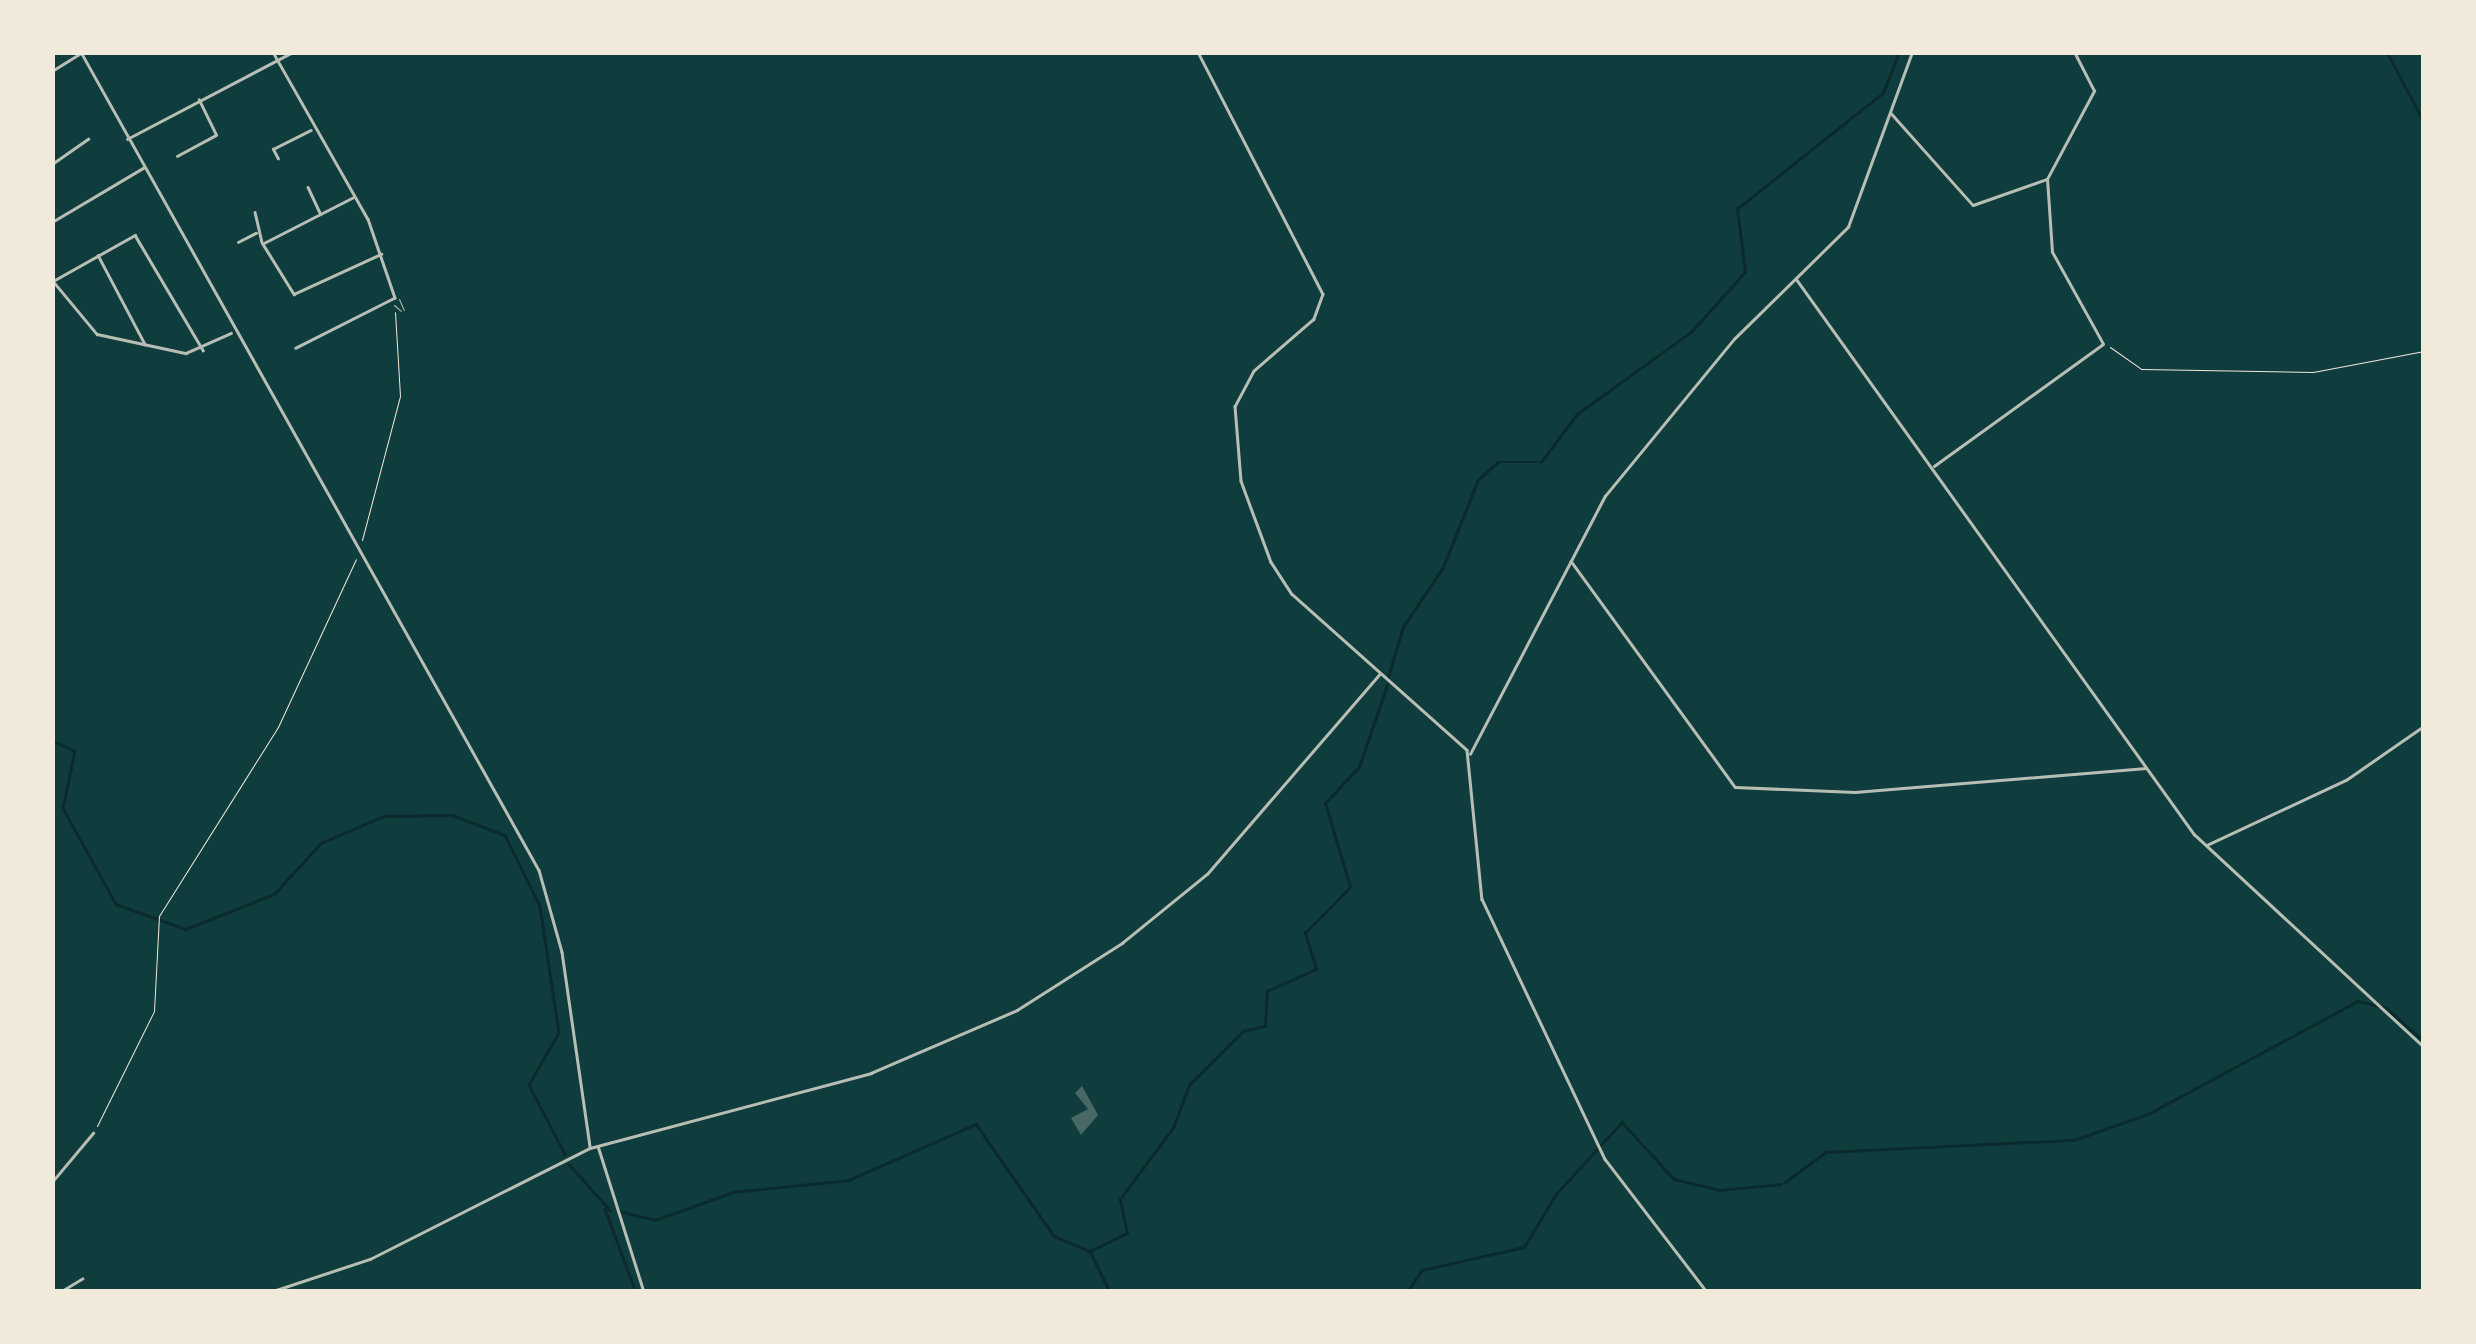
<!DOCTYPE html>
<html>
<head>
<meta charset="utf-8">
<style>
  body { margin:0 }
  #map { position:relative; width:2476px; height:1344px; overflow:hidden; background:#0f3d3e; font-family:Literata,serif }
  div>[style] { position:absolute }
  .stream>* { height:2.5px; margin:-1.25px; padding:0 1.25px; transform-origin:1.25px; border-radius:1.25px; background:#0a2a2b }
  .building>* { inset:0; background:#486865 }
  .path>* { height:1px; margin:-0.5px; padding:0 0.5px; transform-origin:0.5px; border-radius:0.5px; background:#f1e9da }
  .service>* { height:1px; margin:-0.5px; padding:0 0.5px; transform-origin:0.5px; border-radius:0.5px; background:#b8beb3 }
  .minor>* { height:2.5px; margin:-1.25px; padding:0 1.25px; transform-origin:1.25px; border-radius:1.25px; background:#b8beb3 }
  .tertiary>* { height:2.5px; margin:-1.25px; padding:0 1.25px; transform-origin:1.25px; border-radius:1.25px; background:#b8beb3 }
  span { translate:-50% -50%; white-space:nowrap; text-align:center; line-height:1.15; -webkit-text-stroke:10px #f1e9da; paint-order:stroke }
  .frame { position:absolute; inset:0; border:55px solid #f1e9da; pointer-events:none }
</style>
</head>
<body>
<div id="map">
  <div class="stream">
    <i style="left:2387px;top:52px;width:79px;rotate:62.1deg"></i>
    <i style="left:1388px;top:677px;width:52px;rotate:-73.3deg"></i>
    <i style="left:1403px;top:627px;width:72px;rotate:-56.3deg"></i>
    <i style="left:1443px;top:567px;width:94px;rotate:-68.1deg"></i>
    <i style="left:1478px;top:480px;width:27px;rotate:-42deg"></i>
    <i style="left:1498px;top:462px;width:43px"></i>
    <i style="left:1541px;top:462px;width:60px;rotate:-53.1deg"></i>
    <i style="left:1577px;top:414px;width:142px;rotate:-35.8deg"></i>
    <i style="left:1692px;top:331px;width:79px;rotate:-48.1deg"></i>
    <i style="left:1745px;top:272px;width:64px;rotate:-97.2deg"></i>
    <i style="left:1737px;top:209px;width:186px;rotate:-38.5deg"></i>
    <i style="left:1883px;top:93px;width:44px;rotate:-68.7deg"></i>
    <i style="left:52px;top:740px;width:25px;rotate:26deg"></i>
    <i style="left:75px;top:751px;width:58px;rotate:101.9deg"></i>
    <i style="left:63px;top:808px;width:110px;rotate:61.1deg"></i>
    <i style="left:116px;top:904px;width:74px;rotate:19.7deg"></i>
    <i style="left:186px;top:929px;width:95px;rotate:-21.7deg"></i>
    <i style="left:274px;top:894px;width:69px;rotate:-47.3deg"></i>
    <i style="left:321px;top:843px;width:69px;rotate:-23.2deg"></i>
    <i style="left:384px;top:816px;width:68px;rotate:-0.8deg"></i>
    <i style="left:452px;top:815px;width:57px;rotate:20.7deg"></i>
    <i style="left:505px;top:835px;width:79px;rotate:63.8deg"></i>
    <i style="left:540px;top:906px;width:128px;rotate:81.5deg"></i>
    <i style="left:559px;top:1033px;width:60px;rotate:120deg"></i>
    <i style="left:529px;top:1085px;width:78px;rotate:62.4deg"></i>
    <i style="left:569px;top:1164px;width:62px;rotate:48.3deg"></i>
    <i style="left:1785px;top:1182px;width:51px;rotate:-36.2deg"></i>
    <i style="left:1826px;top:1152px;width:248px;rotate:-2.8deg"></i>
    <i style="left:2074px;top:1140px;width:78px;rotate:-19.4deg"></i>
    <i style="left:2148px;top:1114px;width:238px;rotate:-28.3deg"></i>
    <i style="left:2358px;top:1001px;width:29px;rotate:14deg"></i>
    <i style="left:2386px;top:1008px;width:50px;rotate:41deg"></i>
    <i style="left:605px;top:1209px;width:89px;rotate:69.5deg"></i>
    <i style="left:619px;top:1211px;width:37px;rotate:14deg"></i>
    <i style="left:655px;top:1220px;width:83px;rotate:-19.7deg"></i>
    <i style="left:733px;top:1192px;width:117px;rotate:-5.9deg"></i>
    <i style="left:849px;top:1180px;width:139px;rotate:-23.8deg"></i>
    <i style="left:976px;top:1124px;width:136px;rotate:55.1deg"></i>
    <i style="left:1054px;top:1236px;width:39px;rotate:23deg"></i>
    <i style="left:1090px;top:1251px;width:41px;rotate:-25.9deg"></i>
    <i style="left:1127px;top:1233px;width:35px;rotate:-102deg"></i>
    <i style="left:1120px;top:1199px;width:89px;rotate:-53.3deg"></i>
    <i style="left:1173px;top:1128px;width:46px;rotate:-69.6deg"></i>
    <i style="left:1189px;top:1085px;width:76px;rotate:-45deg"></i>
    <i style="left:1243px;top:1031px;width:23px;rotate:-13deg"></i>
    <i style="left:1265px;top:1026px;width:35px;rotate:-87deg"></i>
    <i style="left:1267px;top:991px;width:54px;rotate:-24.2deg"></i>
    <i style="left:1316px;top:969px;width:38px;rotate:-107deg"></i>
    <i style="left:1305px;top:933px;width:64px;rotate:-45.6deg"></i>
    <i style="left:1350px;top:887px;width:88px;rotate:-106.6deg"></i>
    <i style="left:1325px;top:803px;width:50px;rotate:-46.6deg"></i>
    <i style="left:1359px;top:767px;width:87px;rotate:-71.1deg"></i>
    <i style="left:1091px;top:1253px;width:43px;rotate:64deg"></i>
    <i style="left:1407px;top:1292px;width:27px;rotate:-56deg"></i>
    <i style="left:1422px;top:1270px;width:105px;rotate:-12.7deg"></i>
    <i style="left:1524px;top:1247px;width:62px;rotate:-58.9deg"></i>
    <i style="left:1556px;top:1194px;width:98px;rotate:-47.5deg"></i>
    <i style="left:1622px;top:1122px;width:77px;rotate:47.6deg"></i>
    <i style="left:1674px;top:1179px;width:47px;rotate:13.4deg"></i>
    <i style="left:1720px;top:1190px;width:61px;rotate:-5.6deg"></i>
  </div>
  <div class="building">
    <i style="clip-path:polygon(1082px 1086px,1098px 1115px,1081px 1135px,1071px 1118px,1088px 1109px,1075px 1093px)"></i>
  </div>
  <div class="path">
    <i style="left:2110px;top:347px;width:38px;rotate:35deg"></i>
    <i style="left:2141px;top:369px;width:172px;rotate:1deg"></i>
    <i style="left:2313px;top:372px;width:113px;rotate:-10.7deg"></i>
    <i style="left:362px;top:540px;width:149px;rotate:-75.2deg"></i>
    <i style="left:400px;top:396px;width:84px;rotate:-93.4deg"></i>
    <i style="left:97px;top:1126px;width:128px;rotate:-63.6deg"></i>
    <i style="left:154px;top:1011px;width:95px;rotate:-87deg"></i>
    <i style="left:159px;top:916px;width:223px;rotate:-57.8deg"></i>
    <i style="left:278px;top:727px;width:185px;rotate:-65.1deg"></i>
  </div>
  <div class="service">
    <i style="left:399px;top:299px;width:12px;rotate:66deg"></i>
    <i style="left:394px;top:305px;width:9px;rotate:41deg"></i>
  </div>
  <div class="minor">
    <i style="left:273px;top:52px;width:192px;rotate:60.4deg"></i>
    <i style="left:368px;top:219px;width:83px;rotate:71.1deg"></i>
    <i style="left:395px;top:298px;width:111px;rotate:153.2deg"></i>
    <i style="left:52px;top:71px;width:34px;rotate:-32deg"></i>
    <i style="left:1891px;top:113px;width:123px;rotate:48.3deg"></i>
    <i style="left:1973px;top:205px;width:78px;rotate:-19.4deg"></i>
    <i style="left:127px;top:139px;width:187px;rotate:-27.7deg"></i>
    <i style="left:177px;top:156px;width:44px;rotate:-28.3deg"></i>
    <i style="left:216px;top:135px;width:39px;rotate:-116deg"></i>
    <i style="left:278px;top:159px;width:11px;rotate:-117deg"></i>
    <i style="left:273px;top:149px;width:42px;rotate:-26.6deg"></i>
    <i style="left:52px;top:164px;width:44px;rotate:-34.8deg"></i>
    <i style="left:308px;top:187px;width:29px;rotate:65deg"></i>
    <i style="left:353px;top:198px;width:101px;rotate:152.9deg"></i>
    <i style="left:263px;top:244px;width:59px;rotate:58.2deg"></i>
    <i style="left:294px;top:294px;width:96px;rotate:-24.7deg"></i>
    <i style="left:255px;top:212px;width:31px;rotate:77deg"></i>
    <i style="left:52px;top:222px;width:106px;rotate:-30.7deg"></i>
    <i style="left:238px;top:242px;width:20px;rotate:-27deg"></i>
    <i style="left:98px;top:255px;width:101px;rotate:62.2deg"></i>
    <i style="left:1797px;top:280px;width:682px;rotate:54.37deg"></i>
    <i style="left:2194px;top:834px;width:313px;rotate:42.8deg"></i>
    <i style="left:53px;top:281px;width:94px;rotate:-29.3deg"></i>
    <i style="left:135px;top:235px;width:134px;rotate:59.4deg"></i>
    <i style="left:53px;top:281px;width:69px;rotate:50.3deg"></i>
    <i style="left:97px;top:334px;width:91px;rotate:12.1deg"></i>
    <i style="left:186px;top:353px;width:49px;rotate:-24deg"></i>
    <i style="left:1934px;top:466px;width:208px;rotate:-35.8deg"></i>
    <i style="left:2103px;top:344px;width:105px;rotate:-119deg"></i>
    <i style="left:2052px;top:252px;width:73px;rotate:-93.9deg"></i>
    <i style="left:2047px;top:179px;width:100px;rotate:-61.9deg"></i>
    <i style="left:2094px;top:91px;width:44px;rotate:-117.1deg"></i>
    <i style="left:1571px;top:561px;width:279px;rotate:54deg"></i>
    <i style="left:1735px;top:787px;width:120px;rotate:2.4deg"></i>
    <i style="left:1855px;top:792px;width:292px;rotate:-4.7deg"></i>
    <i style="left:1470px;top:754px;width:291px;rotate:-62.4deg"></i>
    <i style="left:1605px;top:496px;width:203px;rotate:-50.6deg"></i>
    <i style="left:1734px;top:339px;width:160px;rotate:-44.5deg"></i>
    <i style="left:1848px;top:227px;width:186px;rotate:-69.9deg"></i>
    <i style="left:2207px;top:845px;width:153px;rotate:-25.1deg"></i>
    <i style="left:2346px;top:780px;width:95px;rotate:-34.7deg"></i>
    <i style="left:598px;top:1146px;width:153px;rotate:72.5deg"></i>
    <i style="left:52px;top:1182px;width:64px;rotate:-50.1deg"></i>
    <i style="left:60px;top:1292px;width:26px;rotate:-31deg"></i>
  </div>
  <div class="tertiary">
    <i style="left:81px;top:52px;width:937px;rotate:60.76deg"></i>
    <i style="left:539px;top:870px;width:85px;rotate:74.3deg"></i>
    <i style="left:562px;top:952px;width:197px;rotate:81.8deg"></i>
    <i style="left:1198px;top:52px;width:272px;rotate:62.7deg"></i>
    <i style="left:1323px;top:294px;width:27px;rotate:110deg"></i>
    <i style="left:1314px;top:319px;width:79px;rotate:139.1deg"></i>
    <i style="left:1254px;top:371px;width:40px;rotate:118deg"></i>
    <i style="left:1235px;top:406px;width:75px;rotate:85.4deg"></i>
    <i style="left:1241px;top:481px;width:86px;rotate:69.7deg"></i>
    <i style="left:1271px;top:562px;width:38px;rotate:57deg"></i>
    <i style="left:1292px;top:594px;width:234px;rotate:41.7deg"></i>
    <i style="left:1467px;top:750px;width:150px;rotate:84.3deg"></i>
    <i style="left:1482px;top:899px;width:288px;rotate:64.7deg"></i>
    <i style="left:1605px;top:1159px;width:168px;rotate:52.5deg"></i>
    <i style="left:270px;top:1292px;width:105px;rotate:-18.3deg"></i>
    <i style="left:370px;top:1259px;width:246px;rotate:-26.8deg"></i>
    <i style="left:590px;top:1148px;width:291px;rotate:-14.9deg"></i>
    <i style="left:871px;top:1073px;width:159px;rotate:-23.3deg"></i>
    <i style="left:1017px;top:1010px;width:125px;rotate:-32.5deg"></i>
    <i style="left:1122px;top:943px;width:109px;rotate:-39.1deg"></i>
    <i style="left:1207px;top:874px;width:263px;rotate:-49.2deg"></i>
  </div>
  <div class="frame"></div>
</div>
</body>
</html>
